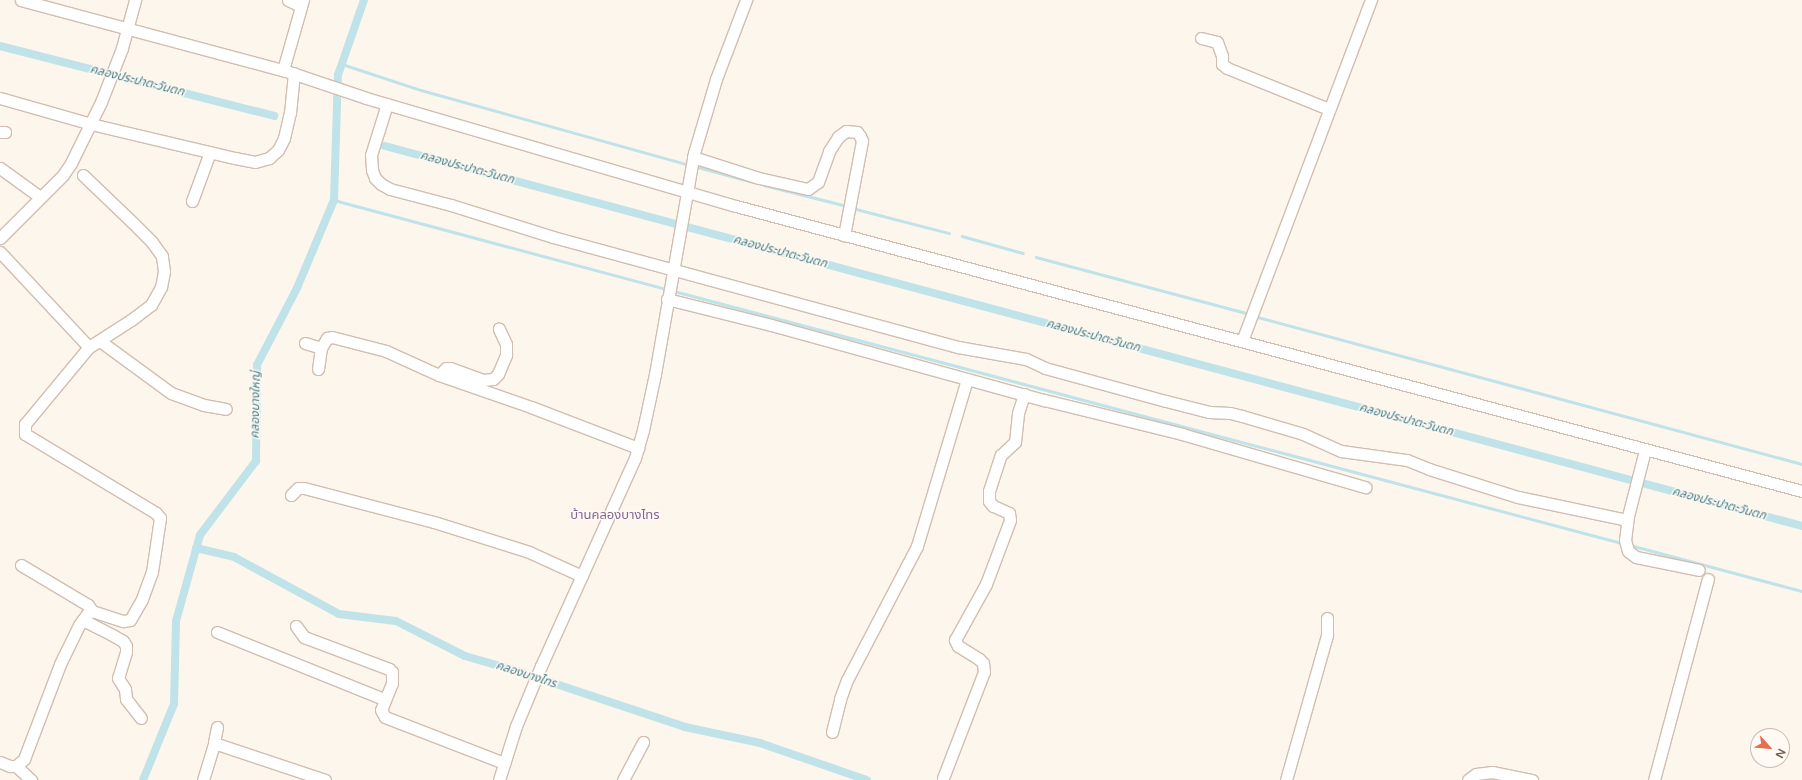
<!DOCTYPE html>
<html>
<head>
<meta charset="utf-8">
<style>
  body { margin:0 }
  #map { position:relative; width:1802px; height:780px; overflow:hidden; background:#fdf6ec; font-family:"Varela Round","Noto Sans Thai",sans-serif }
  div>[style] { position:absolute }
  .stream>* { height:2.5px; margin:-1.25px; padding:0 1.25px; transform-origin:1.25px; border-radius:1.25px; background:#bfe3e8 }
  .canal>* { height:8px; margin:-4px; padding:0 4px; transform-origin:4px; border-radius:4px; background:#bfe3e8 }
  .roads { filter:drop-shadow(1px 0 #d1beb0) drop-shadow(-1px 0 #d1beb0) drop-shadow(0 1px #d1beb0) drop-shadow(0 -1px #d1beb0) }
  .minor>* { height:11px; margin:-5.5px; padding:0 5.5px; transform-origin:5.5px; border-radius:5.5px; background:#fff }
  span { translate:-50% -50%; white-space:nowrap; text-align:center; line-height:1.15; -webkit-text-stroke:3px #fffaf3; paint-order:stroke }
  .water-label { font-size:12px; color:#437c86; font-style:italic }
  .quarter-label { font-size:13px; color:#846695 }
  .north { position:absolute; left:1750px; top:728px; width:40px; height:40px; box-sizing:border-box; background:#fffaf3; border:1px solid #cabbb1; border-radius:50%; rotate:117deg; font-size:11px; font-weight:700; line-height:16px; text-align:center; color:#7a5c4d }
  .north::after { content:''; display:block; margin:auto; width:14px; height:18px; background:#e76f51; clip-path:polygon(50% 0,100% 100%,50% 72%,0 100%) }
</style>
</head>
<body>
<div id="map">
  <div class="stream">
    <i style="left:342px;top:64px;width:83px;rotate:18.2deg"></i>
    <i style="left:421px;top:90px;width:279px;rotate:15.6deg"></i>
    <i style="left:694px;top:166px;width:61px;rotate:15.2deg"></i>
    <i style="left:764px;top:185px;width:81px;rotate:14.2deg"></i>
    <i style="left:334px;top:200px;width:345px;rotate:15deg"></i>
    <i style="left:856px;top:209px;width:96px;rotate:14.5deg"></i>
    <i style="left:962px;top:236px;width:63px;rotate:15.6deg"></i>
    <i style="left:1036px;top:257px;width:221px;rotate:14.9deg"></i>
    <i style="left:674px;top:291px;width:981px;rotate:14.89deg"></i>
    <i style="left:1254px;top:316px;width:568px;rotate:15.11deg"></i>
    <i style="left:1630px;top:545px;width:178px;rotate:15deg"></i>
  </div>
  <div class="canal">
    <i style="left:0;top:46px;width:283px;rotate:14.3deg"></i>
    <i style="left:385px;top:146px;width:1467px;rotate:15.01deg"></i>
    <i style="left:196px;top:548px;width:39px;rotate:13deg"></i>
    <i style="left:234px;top:557px;width:119px;rotate:28.5deg"></i>
    <i style="left:339px;top:614px;width:57px;rotate:7deg"></i>
    <i style="left:396px;top:621px;width:77px;rotate:26.9deg"></i>
    <i style="left:465px;top:656px;width:54px;rotate:16.1deg"></i>
    <i style="left:517px;top:671px;width:177px;rotate:18.4deg"></i>
    <i style="left:685px;top:727px;width:77px;rotate:12deg"></i>
    <i style="left:760px;top:743px;width:113px;rotate:19.1deg"></i>
    <i style="left:143px;top:780px;width:82px;rotate:-67.8deg"></i>
    <i style="left:174px;top:704px;width:83px;rotate:-88.6deg"></i>
    <i style="left:176px;top:621px;width:89px;rotate:-74.4deg"></i>
    <i style="left:200px;top:535px;width:93px;rotate:-52.9deg"></i>
    <i style="left:256px;top:461px;width:96px;rotate:-89.4deg"></i>
    <i style="left:257px;top:365px;width:87px;rotate:-62.5deg"></i>
    <i style="left:297px;top:288px;width:95px;rotate:-67.2deg"></i>
    <i style="left:334px;top:200px;width:125px;rotate:-88.2deg"></i>
    <i style="left:338px;top:75px;width:79px;rotate:-70.9deg"></i>
  </div>
  <div class="roads">
    <div class="minor">
      <i style="left:21px;top:0;width:271px;rotate:15deg"></i>
      <i style="left:283px;top:70px;width:88px;rotate:18.6deg"></i>
      <i style="left:366px;top:98px;width:385px;rotate:16.3deg"></i>
      <i style="left:736px;top:206px;width:1103px;rotate:14.97deg"></i>
      <i style="left:288px;top:0;width:14px;rotate:25deg"></i>
      <i style="left:1201px;top:38px;width:16px;rotate:14deg"></i>
      <i style="left:1217px;top:42px;width:15px;rotate:70deg"></i>
      <i style="left:1222px;top:56px;width:8px;rotate:90deg"></i>
      <i style="left:1222px;top:64px;width:6px;rotate:39deg"></i>
      <i style="left:1227px;top:68px;width:110px;rotate:21.9deg"></i>
      <i style="left:283px;top:70px;width:73px;rotate:-74.1deg"></i>
      <i style="left:0;top:98px;width:95px;rotate:15.9deg"></i>
      <i style="left:91px;top:124px;width:148px;rotate:13.3deg"></i>
      <i style="left:235px;top:158px;width:20px;rotate:11deg"></i>
      <i style="left:255px;top:162px;width:15px;rotate:-16deg"></i>
      <i style="left:269px;top:158px;width:12px;rotate:-42deg"></i>
      <i style="left:278px;top:150px;width:13px;rotate:-63deg"></i>
      <i style="left:284px;top:138px;width:26px;rotate:-77deg"></i>
      <i style="left:290px;top:113px;width:40px;rotate:-84.3deg"></i>
      <i style="left:387px;top:104px;width:53px;rotate:107.4deg"></i>
      <i style="left:371px;top:155px;width:15px;rotate:86deg"></i>
      <i style="left:372px;top:170px;width:9px;rotate:69deg"></i>
      <i style="left:375px;top:178px;width:8px;rotate:45deg"></i>
      <i style="left:381px;top:184px;width:10px;rotate:29deg"></i>
      <i style="left:390px;top:189px;width:63px;rotate:14.7deg"></i>
      <i style="left:451px;top:205px;width:107px;rotate:17.4deg"></i>
      <i style="left:553px;top:237px;width:420px;rotate:15.2deg"></i>
      <i style="left:958px;top:347px;width:69px;rotate:10deg"></i>
      <i style="left:1026px;top:359px;width:21px;rotate:25deg"></i>
      <i style="left:1045px;top:368px;width:125px;rotate:15.3deg"></i>
      <i style="left:1166px;top:401px;width:44px;rotate:14.3deg"></i>
      <i style="left:1209px;top:412px;width:21px;rotate:3deg"></i>
      <i style="left:1230px;top:413px;width:12px;rotate:14deg"></i>
      <i style="left:1242px;top:416px;width:64px;rotate:16.4deg"></i>
      <i style="left:1303px;top:434px;width:42px;rotate:24.1deg"></i>
      <i style="left:1341px;top:451px;width:67px;rotate:7.8deg"></i>
      <i style="left:1407px;top:460px;width:24px;rotate:22deg"></i>
      <i style="left:1429px;top:469px;width:93px;rotate:17.5deg"></i>
      <i style="left:1518px;top:497px;width:111px;rotate:11.9deg"></i>
      <i style="left:0;top:132px;width:5px"></i>
      <i style="left:693px;top:157px;width:69px;rotate:17.7deg"></i>
      <i style="left:759px;top:178px;width:50px;rotate:12.7deg"></i>
      <i style="left:808px;top:189px;width:12px;rotate:-35deg"></i>
      <i style="left:818px;top:182px;width:33px;rotate:-70deg"></i>
      <i style="left:829px;top:151px;width:17px;rotate:-57deg"></i>
      <i style="left:838px;top:137px;width:10px;rotate:-37deg"></i>
      <i style="left:846px;top:131px;width:11px;rotate:5deg"></i>
      <i style="left:857px;top:132px;width:5px;rotate:53deg"></i>
      <i style="left:860px;top:136px;width:5px;rotate:68deg"></i>
      <i style="left:862px;top:141px;width:96px;rotate:100.8deg"></i>
      <i style="left:0;top:168px;width:49px;rotate:35.9deg"></i>
      <i style="left:192px;top:201px;width:52px;rotate:-69.8deg"></i>
      <i style="left:0;top:238px;width:89px;rotate:-45deg"></i>
      <i style="left:63px;top:175px;width:14px;rotate:-56deg"></i>
      <i style="left:71px;top:163px;width:68px;rotate:-63.8deg"></i>
      <i style="left:101px;top:102px;width:58px;rotate:-68.7deg"></i>
      <i style="left:122px;top:48px;width:50px;rotate:-74.8deg"></i>
      <i style="left:0;top:252px;width:130px;rotate:46.9deg"></i>
      <i style="left:667px;top:299px;width:107px;rotate:14deg"></i>
      <i style="left:771px;top:325px;width:283px;rotate:15.4deg"></i>
      <i style="left:1044px;top:400px;width:142px;rotate:13.8deg"></i>
      <i style="left:1182px;top:434px;width:191px;rotate:16.2deg"></i>
      <i style="left:100px;top:341px;width:88px;rotate:36.2deg"></i>
      <i style="left:171px;top:393px;width:35px;rotate:20deg"></i>
      <i style="left:204px;top:405px;width:22px;rotate:10deg"></i>
      <i style="left:1242px;top:341px;width:365px;rotate:-69.3deg"></i>
      <i style="left:305px;top:343px;width:17px;rotate:17deg"></i>
      <i style="left:321px;top:348px;width:12px;rotate:-59deg"></i>
      <i style="left:327px;top:338px;width:5px;rotate:-11deg"></i>
      <i style="left:332px;top:337px;width:56px;rotate:14.5deg"></i>
      <i style="left:386px;top:351px;width:58px;rotate:24.4deg"></i>
      <i style="left:439px;top:375px;width:97px;rotate:19.2deg"></i>
      <i style="left:531px;top:407px;width:115px;rotate:21deg"></i>
      <i style="left:318px;top:369px;width:21px;rotate:-82deg"></i>
      <i style="left:439px;top:375px;width:10px;rotate:-45deg"></i>
      <i style="left:446px;top:368px;width:4px"></i>
      <i style="left:450px;top:368px;width:35px;rotate:20deg"></i>
      <i style="left:483px;top:380px;width:10px;rotate:-6deg"></i>
      <i style="left:493px;top:379px;width:7px;rotate:-45deg"></i>
      <i style="left:498px;top:374px;width:21px;rotate:-67deg"></i>
      <i style="left:506px;top:355px;width:11px;rotate:-90deg"></i>
      <i style="left:506px;top:344px;width:17px;rotate:-115deg"></i>
      <i style="left:1645px;top:450px;width:68px;rotate:104.4deg"></i>
      <i style="left:1628px;top:516px;width:24px;rotate:97deg"></i>
      <i style="left:1625px;top:540px;width:11px;rotate:75deg"></i>
      <i style="left:1628px;top:551px;width:10px;rotate:37deg"></i>
      <i style="left:1636px;top:557px;width:64px;rotate:11.7deg"></i>
      <i style="left:291px;top:495px;width:10px;rotate:-45deg"></i>
      <i style="left:298px;top:488px;width:6px"></i>
      <i style="left:304px;top:488px;width:134px;rotate:14.7deg"></i>
      <i style="left:434px;top:522px;width:100px;rotate:17.5deg"></i>
      <i style="left:529px;top:552px;width:58px;rotate:24.4deg"></i>
      <i style="left:21px;top:565px;width:78px;rotate:30.8deg"></i>
      <i style="left:88px;top:605px;width:7px;rotate:56deg"></i>
      <i style="left:83px;top:620px;width:35px;rotate:27deg"></i>
      <i style="left:114px;top:636px;width:10px;rotate:29deg"></i>
      <i style="left:123px;top:641px;width:6px;rotate:59deg"></i>
      <i style="left:126px;top:646px;width:6px;rotate:90deg"></i>
      <i style="left:126px;top:652px;width:27px;rotate:107deg"></i>
      <i style="left:118px;top:678px;width:13px;rotate:58deg"></i>
      <i style="left:125px;top:689px;width:10px;rotate:84deg"></i>
      <i style="left:126px;top:699px;width:24px;rotate:52deg"></i>
      <i style="left:296px;top:626px;width:14px;rotate:54deg"></i>
      <i style="left:304px;top:637px;width:91px;rotate:20.6deg"></i>
      <i style="left:389px;top:669px;width:4px;rotate:45deg"></i>
      <i style="left:392px;top:672px;width:11px;rotate:90deg"></i>
      <i style="left:392px;top:683px;width:29px;rotate:112deg"></i>
      <i style="left:381px;top:710px;width:8px;rotate:60deg"></i>
      <i style="left:385px;top:717px;width:128px;rotate:21.1deg"></i>
      <i style="left:217px;top:632px;width:180px;rotate:21.9deg"></i>
      <i style="left:217px;top:727px;width:16px;rotate:101deg"></i>
      <i style="left:214px;top:743px;width:117px;rotate:18.4deg"></i>
      <i style="left:832px;top:732px;width:34px;rotate:-76deg"></i>
      <i style="left:840px;top:699px;width:20px;rotate:-70deg"></i>
      <i style="left:847px;top:680px;width:151px;rotate:-62.4deg"></i>
      <i style="left:917px;top:546px;width:174px;rotate:-73.3deg"></i>
      <i style="left:0;top:762px;width:11px;rotate:22deg"></i>
      <i style="left:10px;top:766px;width:6px"></i>
      <i style="left:16px;top:766px;width:11px;rotate:-41deg"></i>
      <i style="left:24px;top:759px;width:102px;rotate:-69.2deg"></i>
      <i style="left:60px;top:664px;width:43px;rotate:-64deg"></i>
      <i style="left:79px;top:625px;width:14px;rotate:-54deg"></i>
      <i style="left:87px;top:614px;width:6px;rotate:-31deg"></i>
      <i style="left:92px;top:611px;width:33px;rotate:18deg"></i>
      <i style="left:123px;top:621px;width:7px;rotate:-8deg"></i>
      <i style="left:130px;top:620px;width:24px;rotate:-60deg"></i>
      <i style="left:142px;top:599px;width:29px;rotate:-70deg"></i>
      <i style="left:152px;top:572px;width:55px;rotate:-81.6deg"></i>
      <i style="left:160px;top:518px;width:6px;rotate:-129deg"></i>
      <i style="left:156px;top:513px;width:153px;rotate:-148.9deg"></i>
      <i style="left:25px;top:434px;width:10px;rotate:-90deg"></i>
      <i style="left:25px;top:424px;width:100px;rotate:-50.3deg"></i>
      <i style="left:89px;top:347px;width:50px;rotate:-32.7deg"></i>
      <i style="left:131px;top:320px;width:25px;rotate:-37deg"></i>
      <i style="left:151px;top:305px;width:21px;rotate:-61deg"></i>
      <i style="left:161px;top:287px;width:16px;rotate:-79deg"></i>
      <i style="left:164px;top:271px;width:15px;rotate:-98deg"></i>
      <i style="left:162px;top:256px;width:17px;rotate:-126deg"></i>
      <i style="left:152px;top:242px;width:28px;rotate:-135deg"></i>
      <i style="left:132px;top:222px;width:68px;rotate:-136.2deg"></i>
      <i style="left:16px;top:766px;width:21px;rotate:43deg"></i>
      <i style="left:943px;top:778px;width:114px;rotate:-68.9deg"></i>
      <i style="left:984px;top:672px;width:9px;rotate:-96deg"></i>
      <i style="left:983px;top:663px;width:6px;rotate:-135deg"></i>
      <i style="left:979px;top:659px;width:25px;rotate:-148deg"></i>
      <i style="left:958px;top:646px;width:7px;rotate:-117deg"></i>
      <i style="left:955px;top:640px;width:64px;rotate:-61deg"></i>
      <i style="left:986px;top:584px;width:68px;rotate:-69.4deg"></i>
      <i style="left:1010px;top:520px;width:7px;rotate:-98deg"></i>
      <i style="left:1009px;top:513px;width:17px;rotate:-156deg"></i>
      <i style="left:993px;top:506px;width:6px;rotate:-129deg"></i>
      <i style="left:989px;top:501px;width:10px;rotate:-90deg"></i>
      <i style="left:989px;top:491px;width:38px;rotate:-72deg"></i>
      <i style="left:1001px;top:455px;width:19px;rotate:-43deg"></i>
      <i style="left:1015px;top:442px;width:29px;rotate:-84deg"></i>
      <i style="left:1018px;top:413px;width:20px;rotate:-72deg"></i>
      <i style="left:203px;top:780px;width:39px;rotate:-73deg"></i>
      <i style="left:499px;top:780px;width:57px;rotate:-72.5deg"></i>
      <i style="left:516px;top:726px;width:65px;rotate:-67.4deg"></i>
      <i style="left:541px;top:666px;width:228px;rotate:-65.7deg"></i>
      <i style="left:635px;top:458px;width:29px;rotate:-74deg"></i>
      <i style="left:643px;top:430px;width:57px;rotate:-77.9deg"></i>
      <i style="left:655px;top:374px;width:224px;rotate:-80deg"></i>
      <i style="left:694px;top:153px;width:77px;rotate:-73.4deg"></i>
      <i style="left:716px;top:79px;width:85px;rotate:-69.2deg"></i>
      <i style="left:623px;top:780px;width:43px;rotate:-62.2deg"></i>
      <i style="left:1286px;top:780px;width:151px;rotate:-74.2deg"></i>
      <i style="left:1327px;top:635px;width:17px;rotate:-90deg"></i>
      <i style="left:1468px;top:780px;width:10px;rotate:-37deg"></i>
      <i style="left:1476px;top:774px;width:16px;rotate:-7deg"></i>
      <i style="left:1492px;top:772px;width:41px;rotate:11.3deg"></i>
      <i style="left:1654px;top:780px;width:208px;rotate:-75deg"></i>
    </div>
  </div>
  <div class="water-label">
    <span style="left:137px;top:81px;rotate:14deg">คลองประปาตะวันตก</span>
    <span style="left:467px;top:168px;rotate:15deg">คลองประปาตะวันตก</span>
    <span style="left:780px;top:252px;rotate:15deg">คลองประปาตะวันตก</span>
    <span style="left:1093px;top:336px;rotate:15deg">คลองประปาตะวันตก</span>
    <span style="left:256px;top:405px;rotate:-89deg">คลองบางใหญ่</span>
    <span style="left:1406px;top:420px;rotate:15deg">คลองประปาตะวันตก</span>
    <span style="left:1719px;top:504px;rotate:15deg">คลองประปาตะวันตก</span>
    <span style="left:526px;top:675px;rotate:18deg">คลองบางไทร</span>
  </div>
  <div class="quarter-label">
    <span style="left:615px;top:515px">บ้านคลองบางไทร</span>
  </div>
  <div class="north">N</div>
</div>
</body>
</html>
